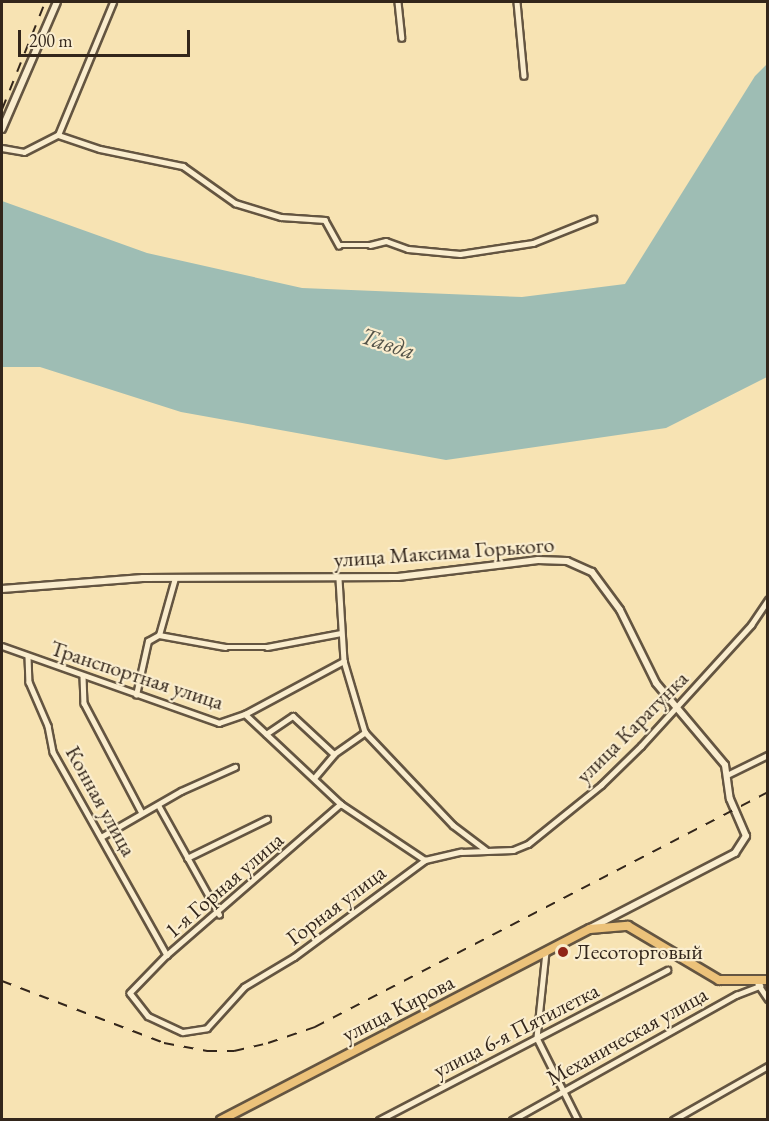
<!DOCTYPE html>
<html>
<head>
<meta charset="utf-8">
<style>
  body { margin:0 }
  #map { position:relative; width:769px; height:1121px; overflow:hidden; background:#f7e3b3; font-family:"EB Garamond",serif }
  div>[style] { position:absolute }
  .water>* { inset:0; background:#9ebdb4 }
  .roads { filter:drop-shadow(2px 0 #645541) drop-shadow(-2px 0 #645541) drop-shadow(0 2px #645541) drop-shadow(0 -2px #645541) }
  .minor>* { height:4.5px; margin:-2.25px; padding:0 2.25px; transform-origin:2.25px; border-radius:2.25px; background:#faedce }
  .tertiary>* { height:6px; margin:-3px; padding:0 3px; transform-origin:3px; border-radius:3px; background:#faedce }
  .primary>* { height:8px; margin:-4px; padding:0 4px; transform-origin:4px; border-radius:4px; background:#ecc27a }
  .rail>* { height:1.5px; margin-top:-0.75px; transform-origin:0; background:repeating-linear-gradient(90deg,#33261b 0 10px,transparent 0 20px) }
  .dots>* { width:16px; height:16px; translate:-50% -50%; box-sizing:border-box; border:3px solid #faedce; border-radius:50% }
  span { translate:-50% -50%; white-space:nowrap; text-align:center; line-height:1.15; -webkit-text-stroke:4.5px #faedce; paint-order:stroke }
  .street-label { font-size:22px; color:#33261b }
  .poi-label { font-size:22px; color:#33261b }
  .left { translate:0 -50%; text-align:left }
  .water-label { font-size:24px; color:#535349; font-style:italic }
  .frame { position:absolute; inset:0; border:3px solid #33261b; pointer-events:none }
  .scale { position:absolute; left:18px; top:30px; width:172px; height:27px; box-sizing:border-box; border:3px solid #33261b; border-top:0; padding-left:8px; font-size:18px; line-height:21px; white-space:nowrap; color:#33261b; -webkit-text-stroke:4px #faedce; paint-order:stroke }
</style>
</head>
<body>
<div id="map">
  <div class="water">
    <i style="clip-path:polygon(767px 64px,767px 377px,666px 428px,446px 460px,181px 412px,40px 367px,2px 367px,2px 201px,147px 253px,302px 288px,522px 297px,625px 284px,755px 76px)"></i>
  </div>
  <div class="roads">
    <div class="minor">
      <i style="left:398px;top:2px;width:36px;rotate:84deg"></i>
      <i style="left:517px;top:2px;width:74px;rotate:84.6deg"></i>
      <i style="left:58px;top:135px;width:44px;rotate:18.4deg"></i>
      <i style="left:100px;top:149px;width:85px;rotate:11.6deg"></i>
      <i style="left:183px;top:166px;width:64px;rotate:35.4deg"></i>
      <i style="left:235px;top:203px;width:48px;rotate:16.9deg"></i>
      <i style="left:281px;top:217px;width:44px;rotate:3.9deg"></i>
      <i style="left:325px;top:220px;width:29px;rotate:61deg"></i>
      <i style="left:339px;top:245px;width:31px"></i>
      <i style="left:370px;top:245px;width:16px;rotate:-14deg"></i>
      <i style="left:386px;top:241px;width:23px;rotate:20deg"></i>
      <i style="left:408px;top:249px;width:52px;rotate:5.5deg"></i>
      <i style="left:460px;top:254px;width:74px;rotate:-8.6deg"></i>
      <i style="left:533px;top:243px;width:65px;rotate:-21.8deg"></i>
      <i style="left:2px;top:148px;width:22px;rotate:10deg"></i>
      <i style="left:24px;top:152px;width:38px;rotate:-27deg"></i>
      <i style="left:58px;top:135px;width:144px;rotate:-67.5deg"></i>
      <i style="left:339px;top:579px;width:82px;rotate:86.5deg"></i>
      <i style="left:344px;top:661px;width:74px;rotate:73.5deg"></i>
      <i style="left:365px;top:732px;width:128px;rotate:46.6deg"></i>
      <i style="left:453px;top:825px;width:41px;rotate:37.1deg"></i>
      <i style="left:159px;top:635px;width:67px;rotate:10.3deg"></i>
      <i style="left:225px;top:647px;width:42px"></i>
      <i style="left:267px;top:647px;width:75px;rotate:-10.7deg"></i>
      <i style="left:2px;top:646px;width:230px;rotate:19.5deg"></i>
      <i style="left:219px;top:723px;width:28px;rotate:-19deg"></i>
      <i style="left:245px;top:714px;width:132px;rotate:43.2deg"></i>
      <i style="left:341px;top:804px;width:101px;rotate:33.7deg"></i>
      <i style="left:28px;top:656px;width:26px;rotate:88deg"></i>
      <i style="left:29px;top:682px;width:48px;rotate:66.6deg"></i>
      <i style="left:48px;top:726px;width:26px;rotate:79deg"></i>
      <i style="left:53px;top:752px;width:233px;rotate:60.7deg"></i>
      <i style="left:83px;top:676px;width:27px;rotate:88deg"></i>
      <i style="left:84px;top:703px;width:124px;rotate:62.2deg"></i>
      <i style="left:136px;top:695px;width:55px;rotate:-77.5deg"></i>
      <i style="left:148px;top:641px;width:13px;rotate:-29deg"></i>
      <i style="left:159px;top:635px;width:59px;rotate:-74.3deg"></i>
      <i style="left:245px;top:714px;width:112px;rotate:-28.2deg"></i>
      <i style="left:266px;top:734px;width:32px;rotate:-34deg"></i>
      <i style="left:293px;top:716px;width:56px;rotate:42.8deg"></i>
      <i style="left:727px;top:775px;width:46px;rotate:-26deg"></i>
      <i style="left:315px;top:777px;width:30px;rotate:-50deg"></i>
      <i style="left:334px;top:754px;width:38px;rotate:-35deg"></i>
      <i style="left:341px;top:804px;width:230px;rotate:139deg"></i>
      <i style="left:167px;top:955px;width:53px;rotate:134.2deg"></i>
      <i style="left:130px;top:993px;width:29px;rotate:52deg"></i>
      <i style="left:148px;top:1016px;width:38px;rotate:25deg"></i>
      <i style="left:183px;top:1032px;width:24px;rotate:-9deg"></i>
      <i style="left:207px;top:1028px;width:55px;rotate:-47.9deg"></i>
      <i style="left:244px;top:987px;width:58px;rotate:-31deg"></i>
      <i style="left:294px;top:957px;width:163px;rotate:-36.5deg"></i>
      <i style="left:425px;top:860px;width:37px;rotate:-13deg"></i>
      <i style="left:461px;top:852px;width:52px;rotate:-2.2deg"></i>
      <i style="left:513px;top:850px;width:16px;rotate:-22deg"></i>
      <i style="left:528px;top:844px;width:94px;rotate:-38.9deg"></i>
      <i style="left:601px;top:785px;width:56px;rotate:-44.3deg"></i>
      <i style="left:641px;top:746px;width:164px;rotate:-47.7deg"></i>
      <i style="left:751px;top:625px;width:30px;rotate:-56deg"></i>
      <i style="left:159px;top:806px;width:124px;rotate:60.9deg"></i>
      <i style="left:101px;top:837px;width:92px;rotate:-29.9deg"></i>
      <i style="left:181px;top:791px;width:59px;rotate:-24deg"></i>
      <i style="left:187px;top:858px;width:89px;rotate:-26deg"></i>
      <i style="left:546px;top:952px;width:86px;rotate:96deg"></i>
      <i style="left:537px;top:1038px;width:92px;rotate:63.4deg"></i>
      <i style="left:758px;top:984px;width:18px;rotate:56deg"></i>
      <i style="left:379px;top:1120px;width:325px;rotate:-27.5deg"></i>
      <i style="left:512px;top:1120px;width:257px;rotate:-29.2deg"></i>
      <i style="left:736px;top:995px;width:26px;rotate:-21deg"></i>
      <i style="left:673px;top:1120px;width:109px;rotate:-29.6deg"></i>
    </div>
    <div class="tertiary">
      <i style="left:2px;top:129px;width:138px;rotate:-66.6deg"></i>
      <i style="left:2px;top:589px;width:141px;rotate:-4.5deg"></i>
      <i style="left:143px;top:578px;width:255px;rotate:-0.2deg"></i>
      <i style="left:398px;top:577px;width:141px;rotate:-6.9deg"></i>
      <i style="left:538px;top:560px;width:29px;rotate:2deg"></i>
      <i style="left:567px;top:561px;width:27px;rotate:24deg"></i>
      <i style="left:592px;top:572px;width:47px;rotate:53.6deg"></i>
      <i style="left:620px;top:610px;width:81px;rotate:63.7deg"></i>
      <i style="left:656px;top:683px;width:107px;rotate:49.9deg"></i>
      <i style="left:725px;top:765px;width:34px;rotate:82deg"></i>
      <i style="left:730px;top:799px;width:40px;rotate:66.6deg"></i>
      <i style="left:746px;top:836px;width:20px;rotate:123deg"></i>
      <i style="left:735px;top:853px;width:161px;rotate:152.6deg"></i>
    </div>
    <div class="primary">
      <i style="left:221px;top:1120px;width:416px;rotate:-27.4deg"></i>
      <i style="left:590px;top:929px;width:38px;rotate:-5deg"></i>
      <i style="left:628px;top:926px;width:106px;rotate:30.7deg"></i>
      <i style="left:719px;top:980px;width:49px"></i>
    </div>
  </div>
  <div class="rail">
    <i style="left:2px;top:109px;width:115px;rotate:-68.1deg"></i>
    <i style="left:2px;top:981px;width:173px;rotate:20.9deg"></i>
    <i style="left:164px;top:1043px;width:44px;rotate:10.5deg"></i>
    <i style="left:207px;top:1051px;width:27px"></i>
    <i style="left:234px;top:1051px;width:35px;rotate:-13deg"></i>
    <i style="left:268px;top:1043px;width:50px;rotate:-18.8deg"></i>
    <i style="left:315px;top:1027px;width:510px;rotate:-27.42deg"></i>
  </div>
  <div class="dots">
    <i style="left:563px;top:952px;background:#8f2418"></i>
  </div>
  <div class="street-label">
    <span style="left:444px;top:552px;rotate:-4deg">улица Максима Горького</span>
    <span style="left:137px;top:675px;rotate:18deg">Транспортная улица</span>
    <span style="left:632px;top:727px;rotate:-45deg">улица Каратунка</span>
    <span style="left:101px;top:801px;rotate:61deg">Конная улица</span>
    <span style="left:224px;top:885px;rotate:-41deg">1-я Горная улица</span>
    <span style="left:336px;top:905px;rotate:-37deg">Горная улица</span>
    <span style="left:398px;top:1008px;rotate:-27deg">улица Кирова</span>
    <span style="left:516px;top:1030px;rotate:-27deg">улица 6-я Пятилетка</span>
    <span style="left:627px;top:1036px;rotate:-29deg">Механическая улица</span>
  </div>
  <div class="poi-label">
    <span class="left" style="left:575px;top:952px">Лесоторговый</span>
  </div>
  <div class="water-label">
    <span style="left:388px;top:343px;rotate:18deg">Тавда</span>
  </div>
  <div class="frame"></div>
  <div class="scale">200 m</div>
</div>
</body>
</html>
